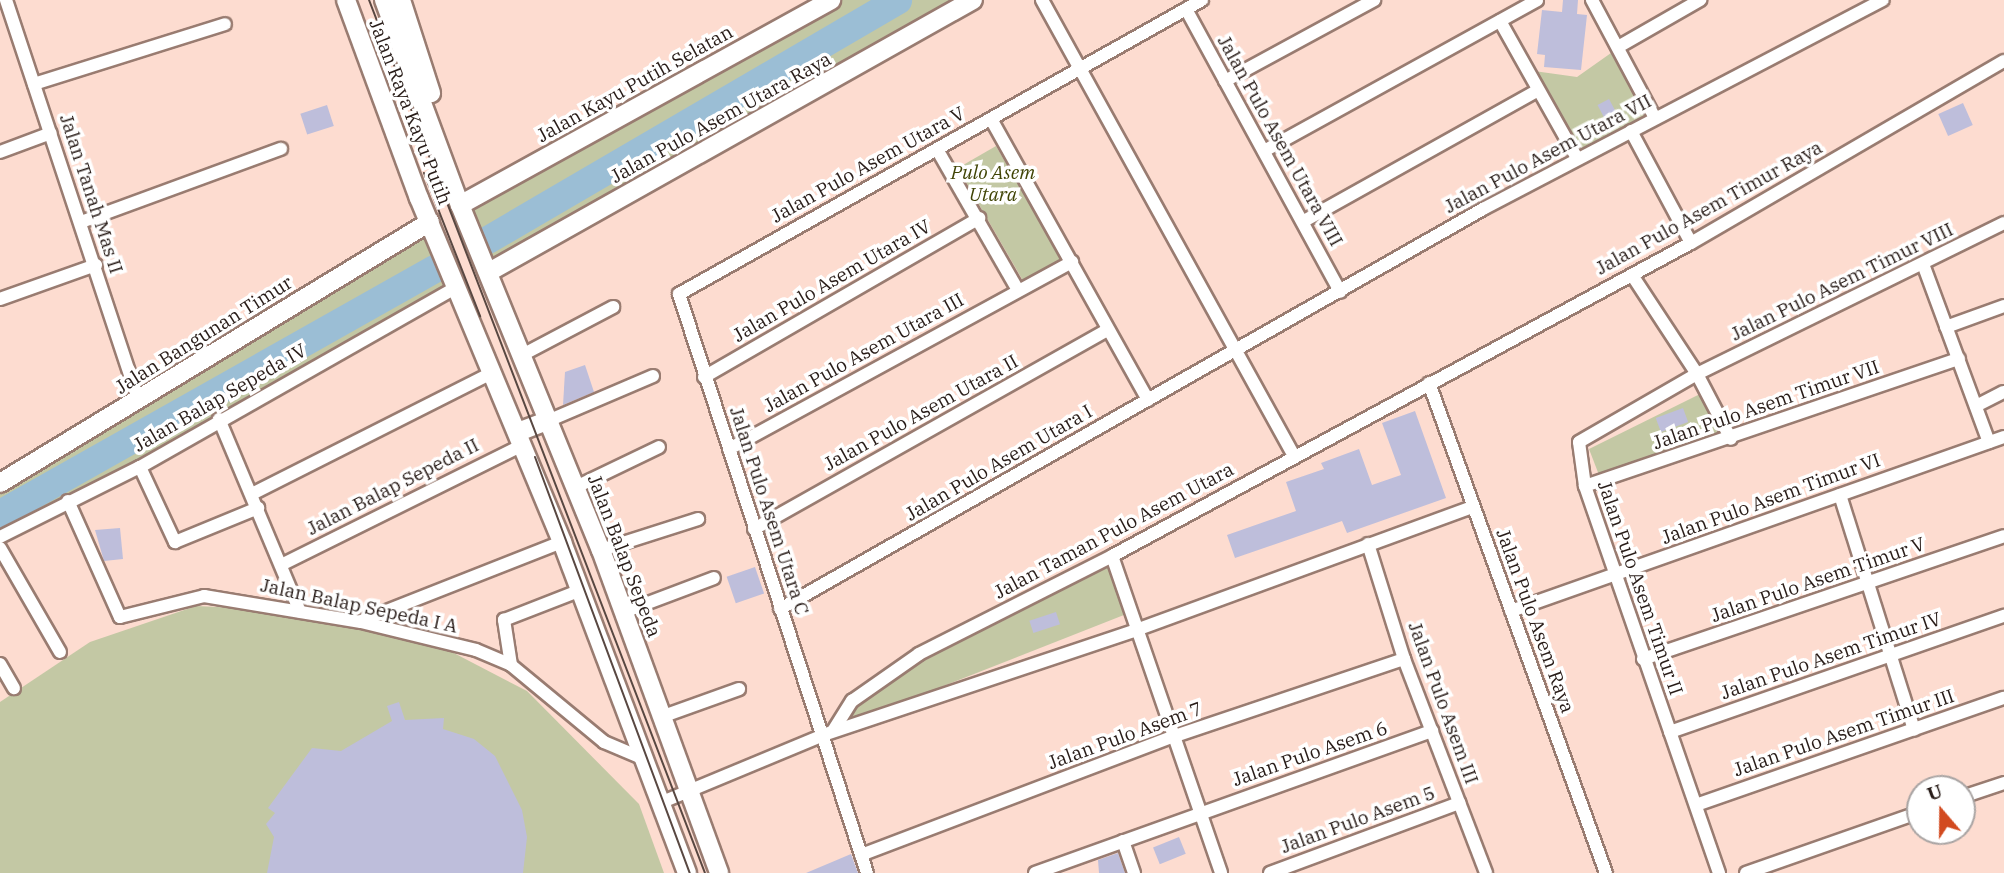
<!DOCTYPE html>
<html>
<head>
<meta charset="utf-8">
<style>
  body { margin:0 }
  #map { position:relative; width:2004px; height:873px; overflow:hidden; background:#fddcd0; font-family:"IBM Plex Serif",serif }
  div>[style] { position:absolute }
  .green>* { inset:0; background:#c3c8a4; transform-origin:0 0 }
  .river>* { height:28px; margin:-14px; padding:0 14px; transform-origin:14px; border-radius:14px; background:#9bbed5 }
  .building>* { inset:0; background:#bebedb; transform-origin:0 0 }
  .roads { filter:drop-shadow(2px 0 #997c71) drop-shadow(-2px 0 #997c71) drop-shadow(0 2px #997c71) drop-shadow(0 -2px #997c71) }
  .street>* { height:12px; margin:-6px; padding:0 6px; transform-origin:6px; border-radius:6px; background:#fff }
  .secondary>* { height:18px; margin:-9px; padding:0 9px; transform-origin:9px; border-radius:9px; background:#fff }
  .tram>* { height:2px; margin:-1px; padding:0 1px; transform-origin:1px; border-radius:1px; background:#594842 }
  span { translate:-50% -50%; white-space:nowrap; text-align:center; line-height:1.15; -webkit-text-stroke:7px #fff; paint-order:stroke }
  .street-label { font-size:19px; color:#281c18 }
  .park-label { font-size:19px; color:#404405; font-style:italic }
  .north { position:absolute; left:1906px; top:775px; width:70px; height:70px; box-sizing:border-box; background:#fff; border:2px solid #a9a4a3; border-radius:50%; rotate:340deg; font-size:19px; font-weight:700; line-height:28px; text-align:center; color:#281c18 }
  .north::after { content:''; display:block; margin:auto; width:24px; height:32px; background:#d24a1f; clip-path:polygon(50% 0,100% 100%,50% 72%,0 100%) }
</style>
</head>
<body>
<div id="map">
  <div class="green">
    <i style="clip-path:polygon(829px 0,973px 0,489px 272px,460px 205px)"></i>
    <i style="clip-path:polygon(1611px 53px,1646px 117px,1580px 153px,1534px 71px,1577px 77px)"></i>
    <i style="left:996px;top:146px;width:136px;height:44px;rotate:60deg"></i>
    <i style="clip-path:polygon(430px 222px,457px 287px,0 537px,0 483px)"></i>
    <i style="clip-path:polygon(1700px 394px,1722px 432px,1599px 475px,1589px 449px)"></i>
    <i style="clip-path:polygon(1107px 549px,1129px 613px,839px 727px,861px 699px)"></i>
    <i style="clip-path:polygon(196px 606px,348px 613px,450px 651px,527px 691px,639px 804px,664px 873px,0 873px,0 702px,90px 642px)"></i>
  </div>
  <div class="river">
    <i style="left:488px;top:240px;width:475px;rotate:-30.3deg"></i>
    <i style="left:0;top:514px;width:499px;rotate:-29.4deg"></i>
  </div>
  <div class="building">
    <i style="clip-path:polygon(1563px 0,1578px 0,1577px 14px,1587px 15px,1581px 70px,1544px 67px,1545px 55px,1537px 54px,1542px 10px,1562px 12px)"></i>
    <i style="left:1609px;top:99px;width:19px;height:13px;rotate:62deg"></i>
    <i style="left:1963px;top:103px;width:24px;height:27px;rotate:66deg"></i>
    <i style="left:327px;top:105px;width:22px;height:28px;rotate:72deg"></i>
    <i style="clip-path:polygon(585px 365px,594px 392px,563px 405px,565px 372px)"></i>
    <i style="left:1683px;top:408px;width:15px;height:29px;rotate:70deg"></i>
    <i style="clip-path:polygon(1415px 411px,1446px 498px,1347px 533px,1342px 521px,1235px 558px,1227px 535px,1296px 511px,1286px 482px,1324px 469px,1321px 463px,1359px 449px,1372px 485px,1401px 475px,1382px 423px)"></i>
    <i style="clip-path:polygon(120px 528px,123px 559px,104px 561px,95px 530px)"></i>
    <i style="left:755px;top:567px;width:28px;height:30px;rotate:71deg"></i>
    <i style="left:1056px;top:612px;width:13px;height:28px;rotate:72deg"></i>
    <i style="clip-path:polygon(399px 702px,405px 720px,444px 718px,443px 729px,474px 739px,495px 756px,522px 810px,527px 837px,523px 873px,267px 873px,274px 837px,266px 824px,275px 813px,268px 808px,312px 748px,341px 751px,392px 721px,387px 706px)"></i>
    <i style="left:1179px;top:837px;width:18px;height:28px;rotate:68deg"></i>
    <i style="clip-path:polygon(1118px 853px,1125px 873px,1099px 873px,1098px 860px)"></i>
    <i style="clip-path:polygon(851px 854px,858px 873px,806px 873px)"></i>
  </div>
  <div class="roads">
    <div class="street">
      <i style="left:6px;top:0;width:421px;rotate:71.7deg"></i>
      <i style="left:1042px;top:0;width:521px;rotate:61.07deg"></i>
      <i style="left:1592px;top:0;width:134px;rotate:61.9deg"></i>
      <i style="left:1186px;top:9px;width:322px;rotate:61.4deg"></i>
      <i style="left:1500px;top:21px;width:157px;rotate:60.7deg"></i>
      <i style="left:1618px;top:47px;width:95px;rotate:-29.8deg"></i>
      <i style="left:1225px;top:81px;width:170px;rotate:-28.5deg"></i>
      <i style="left:34px;top:84px;width:200px;rotate:-17.4deg"></i>
      <i style="left:991px;top:119px;width:322px;rotate:60.8deg"></i>
      <i style="left:1631px;top:131px;width:127px;rotate:61.8deg"></i>
      <i style="left:938px;top:151px;width:160px;rotate:60.1deg"></i>
      <i style="left:1264px;top:151px;width:312px;rotate:-28.9deg"></i>
      <i style="left:0;top:152px;width:54px;rotate:-20.4deg"></i>
      <i style="left:1304px;top:221px;width:268px;rotate:-29.2deg"></i>
      <i style="left:81px;top:222px;width:213px;rotate:-20.1deg"></i>
      <i style="left:1923px;top:264px;width:190px;rotate:69.7deg"></i>
      <i style="left:1632px;top:275px;width:118px;rotate:56.7deg"></i>
      <i style="left:1697px;top:374px;width:73px;rotate:62.4deg"></i>
      <i style="left:0;top:299px;width:102px;rotate:-19.5deg"></i>
      <i style="left:1946px;top:327px;width:62px;rotate:-19.9deg"></i>
      <i style="left:524px;top:354px;width:101px;rotate:-27.8deg"></i>
      <i style="left:704px;top:377px;width:318px;rotate:-30deg"></i>
      <i style="left:1429px;top:383px;width:521px;rotate:70.14deg"></i>
      <i style="left:1976px;top:406px;width:31px;rotate:-27deg"></i>
      <i style="left:219px;top:419px;width:209px;rotate:67.2deg"></i>
      <i style="left:550px;top:420px;width:112px;rotate:-23.1deg"></i>
      <i style="left:729px;top:449px;width:391px;rotate:-28.6deg"></i>
      <i style="left:140px;top:467px;width:83px;rotate:65deg"></i>
      <i style="left:175px;top:542px;width:90px;rotate:-22.3deg"></i>
      <i style="left:1585px;top:486px;width:395px;rotate:-18.8deg"></i>
      <i style="left:576px;top:487px;width:92px;rotate:-25.7deg"></i>
      <i style="left:252px;top:494px;width:271px;rotate:-26.8deg"></i>
      <i style="left:1840px;top:495px;width:246px;rotate:72.5deg"></i>
      <i style="left:68px;top:501px;width:127px;rotate:65.9deg"></i>
      <i style="left:120px;top:617px;width:87px;rotate:-14deg"></i>
      <i style="left:204px;top:596px;width:159px;rotate:9.4deg"></i>
      <i style="left:361px;top:622px;width:118px;rotate:13.7deg"></i>
      <i style="left:476px;top:650px;width:38px;rotate:23deg"></i>
      <i style="left:511px;top:665px;width:121px;rotate:39.6deg"></i>
      <i style="left:604px;top:742px;width:43px;rotate:23deg"></i>
      <i style="left:754px;top:529px;width:405px;rotate:-29.4deg"></i>
      <i style="left:0;top:537px;width:157px;rotate:-26.6deg"></i>
      <i style="left:140px;top:467px;width:365px;rotate:-29.6deg"></i>
      <i style="left:1368px;top:544px;width:121px;rotate:72.6deg"></i>
      <i style="left:1404px;top:659px;width:229px;rotate:69deg"></i>
      <i style="left:0;top:548px;width:120px;rotate:60deg"></i>
      <i style="left:601px;top:550px;width:102px;rotate:-17.7deg"></i>
      <i style="left:1112px;top:556px;width:335px;rotate:71deg"></i>
      <i style="left:281px;top:565px;width:270px;rotate:-26.4deg"></i>
      <i style="left:780px;top:609px;width:809px;rotate:-29.64deg"></i>
      <i style="left:1483px;top:209px;width:451px;rotate:-27.6deg"></i>
      <i style="left:1511px;top:611px;width:523px;rotate:-19.44deg"></i>
      <i style="left:624px;top:612px;width:96px;rotate:-20.7deg"></i>
      <i style="left:361px;top:621px;width:216px;rotate:-21.5deg"></i>
      <i style="left:1643px;top:659px;width:381px;rotate:-18.8deg"></i>
      <i style="left:0;top:664px;width:28px;rotate:60deg"></i>
      <i style="left:511px;top:665px;width:46px;rotate:-98.8deg"></i>
      <i style="left:504px;top:620px;width:83px;rotate:-21.3deg"></i>
      <i style="left:661px;top:717px;width:83px;rotate:-19.7deg"></i>
      <i style="left:833px;top:731px;width:36px;rotate:-58deg"></i>
      <i style="left:852px;top:701px;width:82px;rotate:-35deg"></i>
      <i style="left:919px;top:654px;width:216px;rotate:-26.9deg"></i>
      <i style="left:1112px;top:556px;width:658px;rotate:-28.4deg"></i>
      <i style="left:1691px;top:243px;width:362px;rotate:-30.2deg"></i>
      <i style="left:1670px;top:732px;width:354px;rotate:-19.2deg"></i>
      <i style="left:1962px;top:797px;width:44px;rotate:-18.4deg"></i>
      <i style="left:660px;top:803px;width:177px;rotate:-22.6deg"></i>
      <i style="left:823px;top:735px;width:330px;rotate:-18.5deg"></i>
      <i style="left:1136px;top:630px;width:359px;rotate:-20.1deg"></i>
      <i style="left:1696px;top:805px;width:326px;rotate:-19.2deg"></i>
      <i style="left:1123px;top:841px;width:34px;rotate:71deg"></i>
      <i style="left:861px;top:855px;width:333px;rotate:-20.8deg"></i>
      <i style="left:1172px;top:737px;width:245px;rotate:-18.6deg"></i>
      <i style="left:867px;top:873px;width:609px;rotate:-107.99deg"></i>
      <i style="left:679px;top:294px;width:600px;rotate:-29.34deg"></i>
      <i style="left:1035px;top:873px;width:422px;rotate:-19.7deg"></i>
      <i style="left:1270px;top:873px;width:202px;rotate:-20.3deg"></i>
      <i style="left:1719px;top:873px;width:410px;rotate:-109.1deg"></i>
      <i style="left:1585px;top:486px;width:44px;rotate:-97.8deg"></i>
      <i style="left:1579px;top:442px;width:136px;rotate:-30deg"></i>
      <i style="left:1697px;top:374px;width:342px;rotate:-26.2deg"></i>
      <i style="left:1746px;top:873px;width:184px;rotate:-19.3deg"></i>
    </div>
    <div class="secondary">
      <i style="left:346px;top:0;width:211px;rotate:69.8deg"></i>
      <i style="left:419px;top:198px;width:373px;rotate:67.4deg"></i>
      <i style="left:562px;top:542px;width:354px;rotate:69.3deg"></i>
      <i style="left:384px;top:0;width:219px;rotate:69.7deg"></i>
      <i style="left:460px;top:205px;width:373px;rotate:67.8deg"></i>
      <i style="left:601px;top:550px;width:344px;rotate:69.9deg"></i>
      <i style="left:401px;top:0;width:98px;rotate:72.1deg"></i>
      <i style="left:460px;top:205px;width:424px;rotate:-28.9deg"></i>
      <i style="left:489px;top:272px;width:555px;rotate:-29.34deg"></i>
      <i style="left:518px;top:432px;width:34px;rotate:-21deg"></i>
      <i style="left:0;top:483px;width:503px;rotate:-31.26deg"></i>
    </div>
  </div>
  <div class="tram">
    <i style="left:369px;top:0;width:935px;rotate:68.95deg"></i>
    <i style="left:424px;top:173px;width:154px;rotate:68.6deg"></i>
    <i style="left:535px;top:457px;width:444px;rotate:69.6deg"></i>
  </div>
  <div class="street-label">
    <span style="left:635px;top:84px;rotate:-29deg">Jalan Kayu Putih Selatan</span>
    <span style="left:410px;top:112px;rotate:69deg">Jalan Raya Kayu Putih</span>
    <span style="left:721px;top:118px;rotate:-29deg">Jalan Pulo Asem Utara Raya</span>
    <span style="left:1280px;top:141px;rotate:61deg">Jalan Pulo Asem Utara VIII</span>
    <span style="left:1548px;top:154px;rotate:-28deg">Jalan Pulo Asem Utara VII</span>
    <span style="left:868px;top:165px;rotate:-29deg">Jalan Pulo Asem Utara V</span>
    <span style="left:91px;top:194px;rotate:72deg">Jalan Tanah Mas II</span>
    <span style="left:1709px;top:208px;rotate:-29deg">Jalan Pulo Asem Timur Raya</span>
    <span style="left:832px;top:281px;rotate:-30deg">Jalan Pulo Asem Utara IV</span>
    <span style="left:1842px;top:282px;rotate:-26deg">Jalan Pulo Asem Timur VIII</span>
    <span style="left:204px;top:335px;rotate:-32deg">Jalan Bangunan Timur</span>
    <span style="left:864px;top:353px;rotate:-29deg">Jalan Pulo Asem Utara III</span>
    <span style="left:220px;top:398px;rotate:-30deg">Jalan Balap Sepeda IV</span>
    <span style="left:1766px;top:405px;rotate:-19deg">Jalan Pulo Asem Timur VII</span>
    <span style="left:921px;top:413px;rotate:-29deg">Jalan Pulo Asem Utara II</span>
    <span style="left:999px;top:463px;rotate:-30deg">Jalan Pulo Asem Utara I</span>
    <span style="left:393px;top:487px;rotate:-27deg">Jalan Balap Sepeda II</span>
    <span style="left:1771px;top:499px;rotate:-20deg">Jalan Pulo Asem Timur VI</span>
    <span style="left:769px;top:511px;rotate:72deg">Jalan Pulo Asem Utara C</span>
    <span style="left:1114px;top:531px;rotate:-28deg">Jalan Taman Pulo Asem Utara</span>
    <span style="left:624px;top:556px;rotate:69deg">Jalan Balap Sepeda</span>
    <span style="left:1818px;top:580px;rotate:-19deg">Jalan Pulo Asem Timur V</span>
    <span style="left:1640px;top:588px;rotate:71deg">Jalan Pulo Asem Timur II</span>
    <span style="left:359px;top:606px;rotate:12deg">Jalan Balap Sepeda I A</span>
    <span style="left:1535px;top:621px;rotate:70deg">Jalan Pulo Asem Raya</span>
    <span style="left:1831px;top:656px;rotate:-19deg">Jalan Pulo Asem Timur IV</span>
    <span style="left:1443px;top:703px;rotate:70deg">Jalan Pulo Asem III</span>
    <span style="left:1844px;top:733px;rotate:-19deg">Jalan Pulo Asem Timur III</span>
    <span style="left:1125px;top:736px;rotate:-20deg">Jalan Pulo Asem 7</span>
    <span style="left:1310px;top:754px;rotate:-19deg">Jalan Pulo Asem 6</span>
    <span style="left:1358px;top:820px;rotate:-20deg">Jalan Pulo Asem 5</span>
  </div>
  <div class="park-label">
    <span style="left:993px;top:184px">Pulo Asem<br>Utara</span>
  </div>
  <div class="north">U</div>
</div>
</body>
</html>
